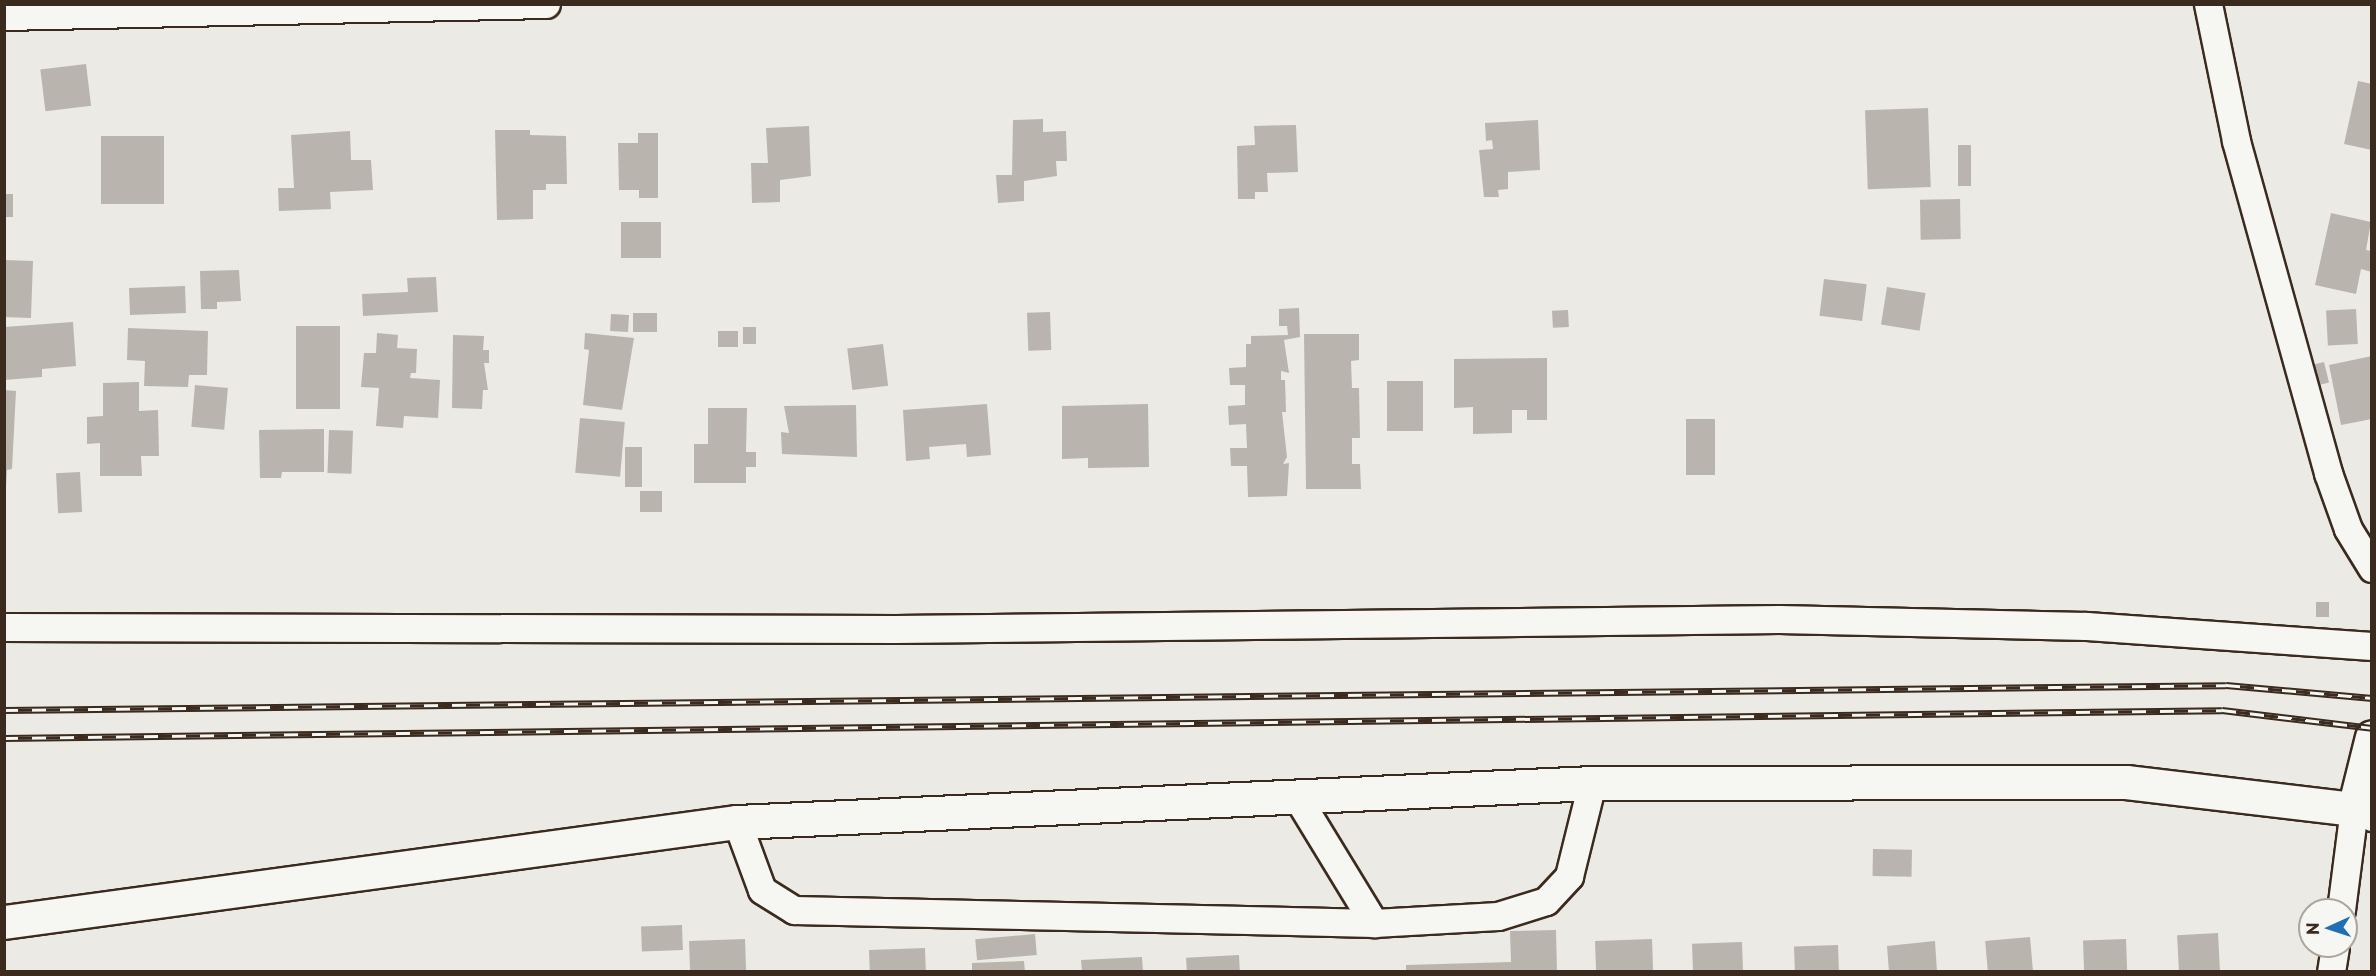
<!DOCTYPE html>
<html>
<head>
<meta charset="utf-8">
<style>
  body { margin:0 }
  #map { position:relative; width:2376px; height:976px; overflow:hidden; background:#ebeae5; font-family:"Playpen Sans",sans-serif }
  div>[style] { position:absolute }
  .building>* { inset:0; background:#bab4ae; transform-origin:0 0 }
  .roads { filter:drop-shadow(2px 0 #3b2a1e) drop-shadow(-2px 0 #3b2a1e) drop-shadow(0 2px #3b2a1e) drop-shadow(0 -2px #3b2a1e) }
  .street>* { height:27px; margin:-13.5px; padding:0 13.5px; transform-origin:13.5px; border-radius:13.5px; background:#f6f6f2 }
  .secondary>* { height:33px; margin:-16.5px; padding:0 16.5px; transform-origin:16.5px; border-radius:16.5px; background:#f6f6f2 }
  .rail>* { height:7px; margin-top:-3.5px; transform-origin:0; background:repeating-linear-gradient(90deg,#f6f6f2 0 14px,#3b2a1e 0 28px); box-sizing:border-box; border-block:2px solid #3b2a1e }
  span { translate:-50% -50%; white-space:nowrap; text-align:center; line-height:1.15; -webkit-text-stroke:4.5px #f6f6f2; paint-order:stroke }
  .frame { position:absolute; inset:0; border:6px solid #3b2a1e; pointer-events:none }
  .north { position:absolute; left:2298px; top:898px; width:60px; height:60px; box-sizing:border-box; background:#f6f6f2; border:2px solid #aba49d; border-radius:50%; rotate:267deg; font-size:16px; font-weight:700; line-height:24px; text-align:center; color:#3b2a1e }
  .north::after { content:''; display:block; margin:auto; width:21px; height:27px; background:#1f6fb2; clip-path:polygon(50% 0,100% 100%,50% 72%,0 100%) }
</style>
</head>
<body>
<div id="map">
  <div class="building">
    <i style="left:86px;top:64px;width:42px;height:46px;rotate:83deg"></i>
    <i style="clip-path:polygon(2358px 81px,2372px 84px,2372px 150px,2344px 144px)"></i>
    <i style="left:1928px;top:108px;width:79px;height:63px;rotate:88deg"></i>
    <i style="clip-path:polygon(1043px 119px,1043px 132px,1066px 131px,1067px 161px,1056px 161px,1057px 176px,1024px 181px,1024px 201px,998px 203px,996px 175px,1012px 175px,1013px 120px)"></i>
    <i style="clip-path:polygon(1538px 120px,1540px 170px,1508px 172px,1508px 189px,1498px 190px,1499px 197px,1484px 197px,1479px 150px,1493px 149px,1492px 140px,1486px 141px,1485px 123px)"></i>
    <i style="clip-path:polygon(1296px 125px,1298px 172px,1267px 173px,1268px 192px,1255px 192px,1255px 199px,1238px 199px,1237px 146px,1255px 145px,1254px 126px)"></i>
    <i style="clip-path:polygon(809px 126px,811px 176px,780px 180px,780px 202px,752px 203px,751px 163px,768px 163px,766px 128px)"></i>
    <i style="clip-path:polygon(495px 130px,530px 130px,530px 135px,566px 136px,567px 184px,546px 184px,546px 190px,533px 190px,533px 219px,497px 220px)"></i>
    <i style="clip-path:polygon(350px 131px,351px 160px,371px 160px,373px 190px,330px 192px,331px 209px,279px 211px,278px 188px,294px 188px,291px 135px)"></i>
    <i style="clip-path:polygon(638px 133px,658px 133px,658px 198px,639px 198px,639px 190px,619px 190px,618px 143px,638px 143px)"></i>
    <i style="left:101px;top:136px;width:63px;height:68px"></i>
    <i style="left:1958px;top:145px;width:13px;height:41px"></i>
    <i style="left:4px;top:194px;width:9px;height:23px"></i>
    <i style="left:1960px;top:199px;width:40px;height:40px;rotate:89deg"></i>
    <i style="clip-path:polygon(2331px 213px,2371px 222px,2366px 250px,2372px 251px,2372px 272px,2361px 269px,2356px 294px,2315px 285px)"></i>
    <i style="left:661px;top:222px;width:36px;height:40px;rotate:90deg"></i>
    <i style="left:4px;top:260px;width:29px;height:57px;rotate:2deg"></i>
    <i style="clip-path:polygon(239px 270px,241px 301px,217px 302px,217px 309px,201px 309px,200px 271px)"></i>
    <i style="clip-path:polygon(436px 277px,438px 312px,363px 316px,362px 294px,408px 292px,407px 278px)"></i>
    <i style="left:1824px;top:279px;width:43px;height:37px;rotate:7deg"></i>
    <i style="left:185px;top:286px;width:27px;height:56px;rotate:88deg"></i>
    <i style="left:1887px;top:287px;width:39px;height:38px;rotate:9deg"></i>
    <i style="clip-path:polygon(1299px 308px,1300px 337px,1284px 340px,1289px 373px,1281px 371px,1281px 380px,1285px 380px,1286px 412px,1282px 412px,1287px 457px,1283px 464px,1289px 463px,1287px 496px,1248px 497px,1247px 466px,1231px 466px,1230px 448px,1247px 448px,1246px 424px,1229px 425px,1228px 406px,1245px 405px,1245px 385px,1230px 385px,1229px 368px,1246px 367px,1246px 344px,1251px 344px,1251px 336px,1288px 335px,1287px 326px,1279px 326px,1279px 309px)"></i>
    <i style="left:2356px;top:309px;width:35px;height:30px;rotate:87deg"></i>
    <i style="left:1568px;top:310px;width:17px;height:16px;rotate:87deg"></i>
    <i style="left:1050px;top:312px;width:38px;height:23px;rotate:88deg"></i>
    <i style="left:633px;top:313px;width:24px;height:19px"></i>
    <i style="left:611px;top:314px;width:18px;height:17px;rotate:3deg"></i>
    <i style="clip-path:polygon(73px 322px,76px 366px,42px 369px,42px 377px,4px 380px,4px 327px)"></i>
    <i style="left:296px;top:326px;width:44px;height:83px"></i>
    <i style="left:756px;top:327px;width:17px;height:13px;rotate:90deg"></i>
    <i style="clip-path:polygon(128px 328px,208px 331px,207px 375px,189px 375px,188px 387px,144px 386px,145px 361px,127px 360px)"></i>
    <i style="left:738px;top:331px;width:16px;height:20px;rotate:90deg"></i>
    <i style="clip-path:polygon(377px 333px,398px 335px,397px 348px,417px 349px,416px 373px,411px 373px,410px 378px,440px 380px,438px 418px,404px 416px,403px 428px,376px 426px,379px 388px,361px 387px,364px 353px,376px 353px)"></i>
    <i style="clip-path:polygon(585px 333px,634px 338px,622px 410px,583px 405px,589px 350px,584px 349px)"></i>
    <i style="clip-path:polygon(1304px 334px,1359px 334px,1359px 360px,1351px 361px,1352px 388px,1359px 388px,1360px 438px,1352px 438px,1352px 464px,1360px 464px,1361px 489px,1306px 489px)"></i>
    <i style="clip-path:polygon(453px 335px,484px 336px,483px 350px,489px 350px,489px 363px,484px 363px,488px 390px,483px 390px,482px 409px,452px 408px)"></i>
    <i style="left:883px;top:344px;width:42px;height:36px;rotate:83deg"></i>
    <i style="clip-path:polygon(2372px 356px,2372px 419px,2341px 425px,2329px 365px)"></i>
    <i style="clip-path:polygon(1547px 358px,1547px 420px,1527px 420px,1527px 410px,1512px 410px,1512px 433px,1473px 434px,1473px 407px,1454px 408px,1454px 359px)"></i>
    <i style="left:2324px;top:362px;width:21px;height:21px;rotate:76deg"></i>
    <i style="left:1387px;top:381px;width:36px;height:50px"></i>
    <i style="clip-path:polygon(139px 382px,139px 411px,158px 410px,159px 456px,141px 456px,142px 476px,100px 476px,100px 443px,87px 444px,87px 417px,103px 416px,103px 383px)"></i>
    <i style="left:195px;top:385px;width:33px;height:42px;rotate:5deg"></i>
    <i style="clip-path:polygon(4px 390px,16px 391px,12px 469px,7px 470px,6px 488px)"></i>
    <i style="clip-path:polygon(987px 404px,991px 455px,967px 457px,966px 444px,929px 447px,930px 459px,906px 461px,903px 410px)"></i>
    <i style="clip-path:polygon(1148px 404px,1149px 467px,1088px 468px,1088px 458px,1062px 459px,1062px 406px)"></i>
    <i style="clip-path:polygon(856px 405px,857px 457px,782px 454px,781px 432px,789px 433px,784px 406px)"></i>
    <i style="clip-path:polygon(708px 408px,747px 408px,746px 452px,756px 452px,756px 467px,746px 467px,746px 483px,694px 483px,694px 444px,708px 444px)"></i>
    <i style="left:580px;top:418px;width:45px;height:55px;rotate:5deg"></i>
    <i style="left:1686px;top:419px;width:29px;height:56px"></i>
    <i style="clip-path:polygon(324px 429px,324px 472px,282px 472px,281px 478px,260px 478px,259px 430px)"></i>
    <i style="left:329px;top:430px;width:24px;height:43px;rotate:2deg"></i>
    <i style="left:625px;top:447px;width:17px;height:40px"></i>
    <i style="left:80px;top:472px;width:40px;height:24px;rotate:87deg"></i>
    <i style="left:662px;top:491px;width:21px;height:22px;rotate:90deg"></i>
    <i style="left:2316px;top:602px;width:13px;height:15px"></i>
    <i style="left:1873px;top:849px;width:39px;height:27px;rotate:1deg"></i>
    <i style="left:682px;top:925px;width:25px;height:41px;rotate:88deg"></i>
    <i style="clip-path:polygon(1556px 930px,1557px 972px,1406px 972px,1406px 965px,1511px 962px,1510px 931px)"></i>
    <i style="left:2218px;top:933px;width:39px;height:41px;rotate:87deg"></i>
    <i style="left:1035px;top:934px;width:21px;height:60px;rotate:85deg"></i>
    <i style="left:2030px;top:937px;width:35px;height:45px;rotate:85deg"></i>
    <i style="left:745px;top:939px;width:33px;height:56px;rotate:88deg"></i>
    <i style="left:1652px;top:939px;width:33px;height:57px;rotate:88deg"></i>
    <i style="left:2126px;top:939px;width:33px;height:43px;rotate:88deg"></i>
    <i style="clip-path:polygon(1935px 941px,1937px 972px,1889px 972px,1887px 946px)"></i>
    <i style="left:1742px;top:942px;width:30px;height:50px;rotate:88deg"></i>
    <i style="left:1838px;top:945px;width:27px;height:44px;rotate:88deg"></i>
    <i style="left:925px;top:948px;width:24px;height:56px;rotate:88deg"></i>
    <i style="left:1239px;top:955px;width:17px;height:53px;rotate:87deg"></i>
    <i style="clip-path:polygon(1142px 957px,1143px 972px,1082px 972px,1081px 960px)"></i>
    <i style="clip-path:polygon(1024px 961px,1025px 972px,972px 972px,972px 963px)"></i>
  </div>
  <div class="roads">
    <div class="street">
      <i style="left:2208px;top:4px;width:140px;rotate:78.4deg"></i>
      <i style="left:2236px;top:141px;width:345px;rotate:74.5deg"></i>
      <i style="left:2328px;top:473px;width:59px;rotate:70.3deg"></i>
      <i style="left:2348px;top:529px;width:46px;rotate:58.4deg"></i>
      <i style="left:4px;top:16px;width:542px;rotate:-1.27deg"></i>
      <i style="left:4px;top:627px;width:891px;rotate:0.13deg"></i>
      <i style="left:895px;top:629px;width:884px;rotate:-0.65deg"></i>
      <i style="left:1779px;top:619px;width:307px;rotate:1.3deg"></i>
      <i style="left:2086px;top:626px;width:287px;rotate:4deg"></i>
      <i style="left:1297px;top:797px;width:148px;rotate:58.6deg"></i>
      <i style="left:737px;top:822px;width:72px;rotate:69.8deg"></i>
      <i style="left:762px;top:890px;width:38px;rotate:32deg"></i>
      <i style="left:794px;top:910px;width:580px;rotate:1.28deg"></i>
      <i style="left:1374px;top:923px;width:124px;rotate:-3.2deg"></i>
      <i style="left:1498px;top:916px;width:50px;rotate:-17.4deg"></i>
      <i style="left:1546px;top:901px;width:34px;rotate:-47deg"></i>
      <i style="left:1569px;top:876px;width:96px;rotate:-76.1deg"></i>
      <i style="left:2341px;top:910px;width:102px;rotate:-82.7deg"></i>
      <i style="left:2354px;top:809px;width:20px;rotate:24deg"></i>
      <i style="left:2331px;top:972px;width:26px;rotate:-81deg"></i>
    </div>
    <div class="secondary">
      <i style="left:4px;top:922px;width:740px;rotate:-7.77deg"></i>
      <i style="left:737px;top:822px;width:856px;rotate:-2.61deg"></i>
      <i style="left:1592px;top:783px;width:534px;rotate:-0.11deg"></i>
      <i style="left:2126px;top:782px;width:230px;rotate:6.8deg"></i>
      <i style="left:2354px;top:809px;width:74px;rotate:-76deg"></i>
    </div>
  </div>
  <div class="rail">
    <i style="left:4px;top:710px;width:2222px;rotate:-0.64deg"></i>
    <i style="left:2226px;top:685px;width:147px;rotate:5.1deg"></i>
    <i style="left:4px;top:738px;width:2218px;rotate:-0.72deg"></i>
    <i style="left:2222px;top:710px;width:151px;rotate:6.8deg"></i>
  </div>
  <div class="frame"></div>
  <div class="north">N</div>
</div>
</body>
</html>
